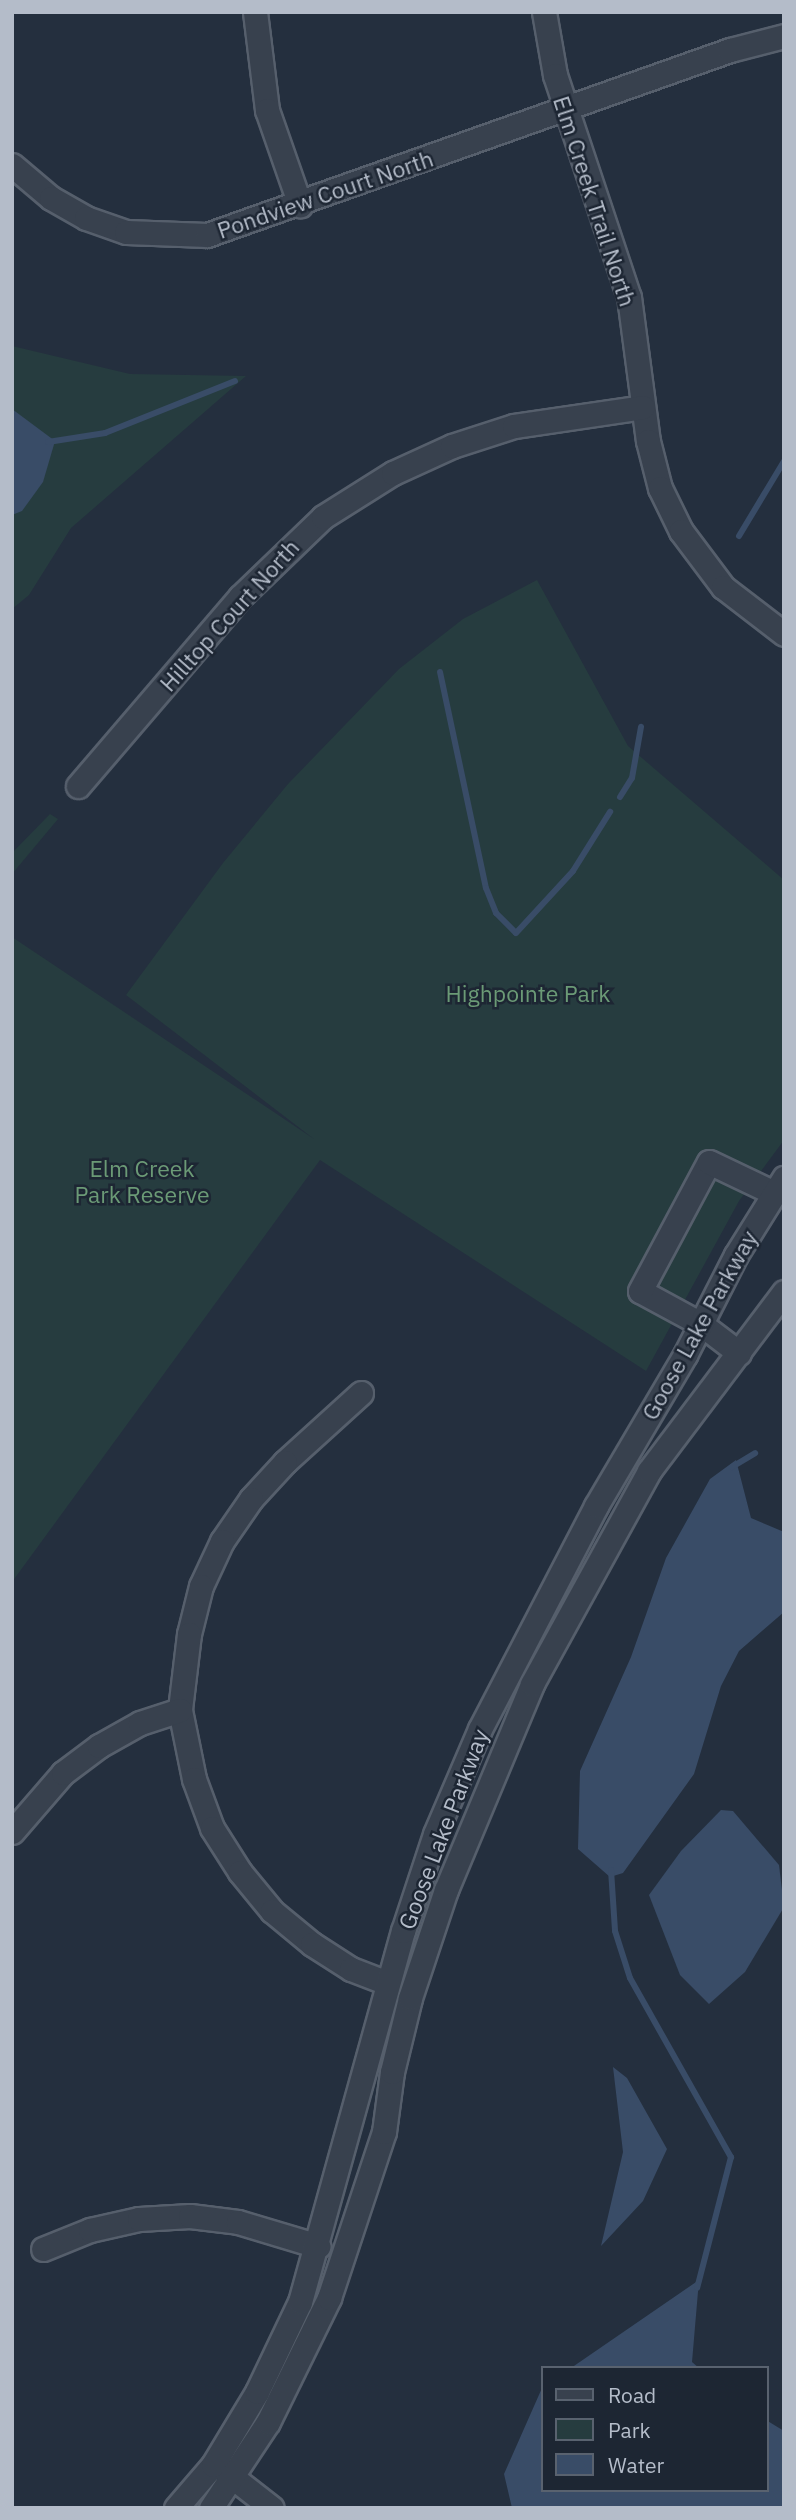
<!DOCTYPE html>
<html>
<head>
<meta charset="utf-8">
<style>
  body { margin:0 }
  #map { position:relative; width:796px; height:2520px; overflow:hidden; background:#242f3e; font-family:"IBM Plex Sans",sans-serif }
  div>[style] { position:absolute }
  .green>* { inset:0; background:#263c3f }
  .water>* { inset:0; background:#394c67 }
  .stream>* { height:6px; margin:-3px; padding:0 3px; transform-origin:3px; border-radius:3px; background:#394c67 }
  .roads { filter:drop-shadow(2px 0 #565f6c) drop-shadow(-2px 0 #565f6c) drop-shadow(0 2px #565f6c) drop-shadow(0 -2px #565f6c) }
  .minor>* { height:23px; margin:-11.5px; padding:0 11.5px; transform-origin:11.5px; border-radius:11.5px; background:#38414e }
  span { translate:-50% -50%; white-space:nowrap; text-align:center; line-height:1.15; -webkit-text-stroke:5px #1d2633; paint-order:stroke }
  .street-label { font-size:23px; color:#b4bcc9 }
  .park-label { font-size:23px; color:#6b9a76 }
  .frame { position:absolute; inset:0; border:14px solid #b4bcc9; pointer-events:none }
  .legend { position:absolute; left:541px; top:2366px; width:228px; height:126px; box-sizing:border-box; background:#1d2633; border:2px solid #59626f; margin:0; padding:9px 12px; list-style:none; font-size:21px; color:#b4bcc9 }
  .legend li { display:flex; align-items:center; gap:14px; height:35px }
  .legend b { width:35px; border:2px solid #59626f }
</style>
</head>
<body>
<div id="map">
  <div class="green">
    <i style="clip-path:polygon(12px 346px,130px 374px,246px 376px,71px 528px,29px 595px,12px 609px)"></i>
    <i style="clip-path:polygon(537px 580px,628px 746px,784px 880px,784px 1140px,739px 1201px,646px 1371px,320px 1160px,12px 1582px,12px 937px,314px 1139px,126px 995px,223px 863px,288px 784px,399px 669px,463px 619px)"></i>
    <i style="clip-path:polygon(50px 814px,58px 819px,12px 874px,12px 853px)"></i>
  </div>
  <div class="water">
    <i style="clip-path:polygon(12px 409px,55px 441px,43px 482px,22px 511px,12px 515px)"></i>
    <i style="clip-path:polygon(736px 1460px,751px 1518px,784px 1532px,784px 1612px,739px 1651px,721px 1686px,694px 1774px,623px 1873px,610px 1877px,578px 1849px,580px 1771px,631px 1657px,666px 1558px,710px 1479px)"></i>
    <i style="clip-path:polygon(721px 1810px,733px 1811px,779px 1865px,784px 1907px,745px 1972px,709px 2004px,680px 1975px,649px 1895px,681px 1851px)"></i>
    <i style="clip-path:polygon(613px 2067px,627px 2078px,667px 2149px,643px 2201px,601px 2246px,623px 2152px)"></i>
    <i style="clip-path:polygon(699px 2280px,692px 2362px,699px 2368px,571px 2368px)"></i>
    <i style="clip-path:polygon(542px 2388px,542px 2490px,766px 2490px,766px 2420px,784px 2431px,784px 2508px,512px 2508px,504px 2474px)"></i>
  </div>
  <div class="stream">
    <i style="left:48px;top:442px;width:58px;rotate:-9deg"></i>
    <i style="left:105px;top:433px;width:140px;rotate:-21.8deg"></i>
    <i style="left:739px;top:536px;width:87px;rotate:-59deg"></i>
    <i style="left:440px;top:672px;width:221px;rotate:78deg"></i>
    <i style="left:486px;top:888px;width:27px;rotate:68deg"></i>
    <i style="left:496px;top:913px;width:28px;rotate:45deg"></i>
    <i style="left:516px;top:933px;width:84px;rotate:-47.4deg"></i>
    <i style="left:573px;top:871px;width:70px;rotate:-57.9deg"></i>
    <i style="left:620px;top:797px;width:22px;rotate:-58deg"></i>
    <i style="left:632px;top:778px;width:52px;rotate:-80deg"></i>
    <i style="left:732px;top:1467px;width:27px;rotate:-31deg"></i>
    <i style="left:611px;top:1870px;width:61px;rotate:86.2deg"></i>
    <i style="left:615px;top:1931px;width:49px;rotate:72.3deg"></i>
    <i style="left:630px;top:1978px;width:206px;rotate:60.6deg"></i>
    <i style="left:731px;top:2157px;width:135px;rotate:104.5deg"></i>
  </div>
  <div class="roads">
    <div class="minor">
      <i style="left:255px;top:12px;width:99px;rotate:83deg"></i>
      <i style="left:267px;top:110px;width:101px;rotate:70.8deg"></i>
      <i style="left:544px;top:12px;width:64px;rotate:80.1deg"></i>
      <i style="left:555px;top:75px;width:234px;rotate:71.6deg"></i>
      <i style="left:629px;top:297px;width:145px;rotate:82.5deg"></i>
      <i style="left:648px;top:441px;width:49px;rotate:75.7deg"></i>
      <i style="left:660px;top:488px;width:48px;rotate:64deg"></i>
      <i style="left:681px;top:531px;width:70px;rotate:53.1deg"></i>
      <i style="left:723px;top:587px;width:77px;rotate:37.6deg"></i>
      <i style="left:12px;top:165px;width:51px;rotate:40.2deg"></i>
      <i style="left:51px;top:198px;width:40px;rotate:29.7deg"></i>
      <i style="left:86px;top:218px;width:42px;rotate:19.3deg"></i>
      <i style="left:126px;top:232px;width:81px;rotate:2.1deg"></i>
      <i style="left:207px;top:235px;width:555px;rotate:-19.48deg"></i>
      <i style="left:730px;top:50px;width:56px;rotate:-14.5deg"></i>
      <i style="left:78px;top:786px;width:249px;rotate:-49.4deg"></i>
      <i style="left:240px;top:597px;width:115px;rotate:-43.9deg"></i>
      <i style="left:323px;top:517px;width:83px;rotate:-32.2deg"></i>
      <i style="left:393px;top:473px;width:65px;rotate:-24.6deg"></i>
      <i style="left:452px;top:446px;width:65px;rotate:-17.9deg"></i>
      <i style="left:514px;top:426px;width:130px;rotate:-8.4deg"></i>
      <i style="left:739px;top:1353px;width:48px;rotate:-142.7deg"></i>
      <i style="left:701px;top:1324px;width:69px;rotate:-151.6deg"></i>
      <i style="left:640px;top:1291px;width:146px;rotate:-61.9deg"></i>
      <i style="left:709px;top:1162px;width:72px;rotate:25.5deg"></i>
      <i style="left:361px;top:1393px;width:103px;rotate:137.8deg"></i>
      <i style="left:285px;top:1462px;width:50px;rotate:132.6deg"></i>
      <i style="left:251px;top:1499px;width:51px;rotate:124.6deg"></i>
      <i style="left:222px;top:1541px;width:50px;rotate:115deg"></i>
      <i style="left:201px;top:1586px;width:49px;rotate:104deg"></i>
      <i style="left:189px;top:1634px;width:77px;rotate:96.8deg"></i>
      <i style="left:180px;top:1710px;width:70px;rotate:78.5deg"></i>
      <i style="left:194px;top:1779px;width:52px;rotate:69.8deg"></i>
      <i style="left:212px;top:1828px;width:52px;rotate:57.5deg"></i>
      <i style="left:240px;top:1872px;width:50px;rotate:50.6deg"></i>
      <i style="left:272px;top:1911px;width:52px;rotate:39.5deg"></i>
      <i style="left:312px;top:1944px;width:46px;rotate:32.7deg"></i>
      <i style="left:351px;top:1969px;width:39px;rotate:21deg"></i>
      <i style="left:12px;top:1832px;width:78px;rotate:-49.2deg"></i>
      <i style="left:63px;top:1773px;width:45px;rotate:-36.9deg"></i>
      <i style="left:99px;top:1746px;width:47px;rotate:-29.3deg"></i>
      <i style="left:140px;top:1723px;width:42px;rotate:-18deg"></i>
      <i style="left:43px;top:2249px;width:51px;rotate:-22deg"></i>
      <i style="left:90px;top:2230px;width:50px;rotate:-12.7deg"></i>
      <i style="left:139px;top:2219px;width:51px;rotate:-3.4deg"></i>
      <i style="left:190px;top:2216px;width:48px;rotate:7.1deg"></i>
      <i style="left:238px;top:2222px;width:84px;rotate:16.7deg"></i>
      <i style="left:222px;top:2469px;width:63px;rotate:38deg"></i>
      <i style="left:176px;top:2508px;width:57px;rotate:-49.3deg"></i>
      <i style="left:213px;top:2465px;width:85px;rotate:-58.9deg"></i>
      <i style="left:257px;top:2392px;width:100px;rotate:-64.5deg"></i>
      <i style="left:300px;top:2302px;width:385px;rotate:-74.5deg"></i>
      <i style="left:403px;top:1931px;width:102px;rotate:-71.7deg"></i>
      <i style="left:435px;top:1834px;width:114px;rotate:-66.8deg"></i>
      <i style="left:480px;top:1729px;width:251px;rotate:-62.5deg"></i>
      <i style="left:596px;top:1506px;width:175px;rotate:-59.5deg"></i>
      <i style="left:685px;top:1355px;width:112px;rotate:-63deg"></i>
      <i style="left:736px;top:1255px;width:91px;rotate:-58.1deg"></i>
      <i style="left:211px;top:2508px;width:103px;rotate:-56.5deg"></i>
      <i style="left:268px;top:2422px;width:138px;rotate:-63.8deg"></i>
      <i style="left:329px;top:2298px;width:175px;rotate:-71.7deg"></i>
      <i style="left:384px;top:2132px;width:61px;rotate:-82.4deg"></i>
      <i style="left:392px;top:2072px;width:76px;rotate:-76.3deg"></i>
      <i style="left:410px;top:1998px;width:114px;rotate:-71.6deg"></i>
      <i style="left:446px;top:1890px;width:223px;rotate:-67.3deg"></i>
      <i style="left:532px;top:1684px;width:243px;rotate:-61.2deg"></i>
      <i style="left:649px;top:1471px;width:224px;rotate:-53deg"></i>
    </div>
  </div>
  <div class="street-label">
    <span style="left:325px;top:194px;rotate:-19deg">Pondview Court North</span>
    <span style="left:595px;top:201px;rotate:72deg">Elm Creek Trail North</span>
    <span style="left:229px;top:615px;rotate:-48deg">Hilltop Court North</span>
    <span style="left:699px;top:1325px;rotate:-61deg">Goose Lake Parkway</span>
    <span style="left:443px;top:1829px;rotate:-69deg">Goose Lake Parkway</span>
  </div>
  <div class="park-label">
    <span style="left:528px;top:993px">Highpointe Park</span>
    <span style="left:142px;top:1181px">Elm Creek<br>Park Reserve</span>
  </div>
  <div class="frame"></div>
  <ul class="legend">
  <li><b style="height:9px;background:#38414e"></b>Road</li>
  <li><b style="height:19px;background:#263c3f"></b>Park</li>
  <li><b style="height:19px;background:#394c67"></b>Water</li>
  </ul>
</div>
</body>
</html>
